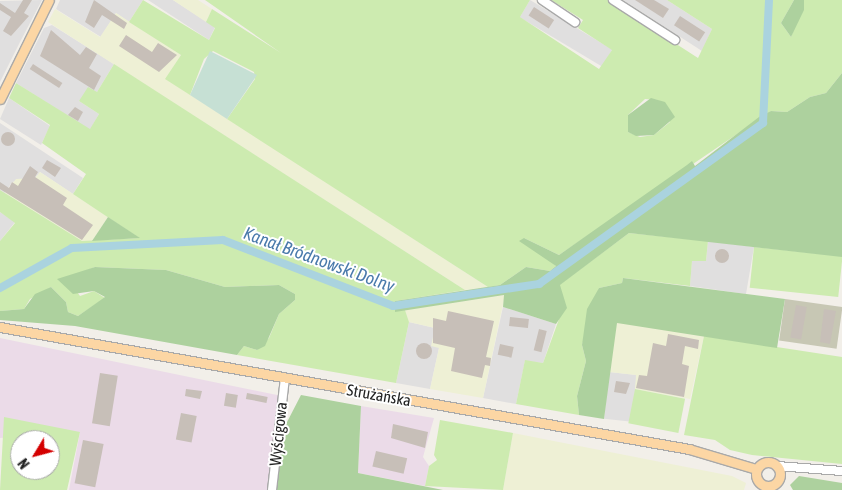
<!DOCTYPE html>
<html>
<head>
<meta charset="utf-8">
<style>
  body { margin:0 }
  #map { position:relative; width:842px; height:490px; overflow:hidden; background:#f2efe9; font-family:"Asap Condensed",sans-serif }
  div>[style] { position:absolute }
  .residential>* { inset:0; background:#e0dfdf; transform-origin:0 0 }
  .industrial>* { inset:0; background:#ebdbe8 }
  .construction>* { inset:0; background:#c7c7b4; transform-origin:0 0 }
  .farmland>* { inset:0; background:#eef0d5 }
  .grass>* { inset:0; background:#cdebb0; transform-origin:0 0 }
  .forest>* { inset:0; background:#add19e }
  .wetland>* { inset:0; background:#c6e0d4 }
  .canal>* { height:8px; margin:-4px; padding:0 4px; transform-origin:4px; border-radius:4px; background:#aad3df }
  .building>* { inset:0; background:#c7bfb8; transform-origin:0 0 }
  .round { border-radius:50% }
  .roads { filter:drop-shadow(1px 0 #a9a9a9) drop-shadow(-1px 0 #a9a9a9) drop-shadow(0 1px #a9a9a9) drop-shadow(0 -1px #a9a9a9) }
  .minor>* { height:8px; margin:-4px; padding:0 4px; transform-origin:4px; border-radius:4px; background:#fff }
  .major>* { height:9px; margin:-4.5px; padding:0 4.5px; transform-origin:4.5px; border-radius:4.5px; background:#fcd6a4 }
  .major>.ring { margin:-4.5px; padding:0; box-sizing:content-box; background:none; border:9px solid #fcd6a4; border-radius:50% }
  span { translate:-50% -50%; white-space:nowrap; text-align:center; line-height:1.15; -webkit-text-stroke:4px #fff; paint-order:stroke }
  .street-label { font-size:16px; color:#222 }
  .water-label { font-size:18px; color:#4a7aab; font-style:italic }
  .north { position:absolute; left:10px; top:430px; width:50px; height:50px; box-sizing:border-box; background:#fff; border:1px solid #a7a7a7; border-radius:50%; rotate:233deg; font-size:14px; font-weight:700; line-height:20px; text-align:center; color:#222 }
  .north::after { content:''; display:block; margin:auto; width:18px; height:22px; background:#d40000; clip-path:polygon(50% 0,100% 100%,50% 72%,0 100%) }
</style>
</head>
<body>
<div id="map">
  <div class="residential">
    <i style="clip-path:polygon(42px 0,20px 42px,0 82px,0 1px)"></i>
    <i style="clip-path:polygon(60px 0,143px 0,129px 22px,116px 13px,101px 37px,56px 9px)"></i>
    <i style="clip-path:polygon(148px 0,173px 0,215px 27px,209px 40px)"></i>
    <i style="left:530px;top:0;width:96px;height:20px;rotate:31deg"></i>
    <i style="clip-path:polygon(623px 0,667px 0,712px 29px,702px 51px)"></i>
    <i style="clip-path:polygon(52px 25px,114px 64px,97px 92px,79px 101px,99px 114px,90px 130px,16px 83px,44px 28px)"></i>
    <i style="clip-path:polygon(9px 98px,50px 126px,41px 145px,0 119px)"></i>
    <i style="clip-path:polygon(0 123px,83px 178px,73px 194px,40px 172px,35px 178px,12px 182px,5px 193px,0 190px)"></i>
    <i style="clip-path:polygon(0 212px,15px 222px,0 241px)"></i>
    <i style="clip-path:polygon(708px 241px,754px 247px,746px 294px,690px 286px,692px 260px,706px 261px)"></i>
    <i style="clip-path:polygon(503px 307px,556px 324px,543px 363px,525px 361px,516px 404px,483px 398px)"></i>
    <i style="clip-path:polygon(409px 322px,435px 328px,439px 348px,430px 389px,396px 383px)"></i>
    <i style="left:609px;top:372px;width:28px;height:47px;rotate:6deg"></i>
  </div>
  <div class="industrial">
    <i style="clip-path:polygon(0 338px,282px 396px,268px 490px,69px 490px,80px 432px,0 438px)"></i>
    <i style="clip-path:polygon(361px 406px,434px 418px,423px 457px,429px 466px,425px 486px,358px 473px)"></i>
  </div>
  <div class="construction">
    <i style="left:785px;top:299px;width:58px;height:42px;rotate:8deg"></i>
  </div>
  <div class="farmland">
    <i style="clip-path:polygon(173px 0,198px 0,212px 9px,206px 22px)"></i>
    <i style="clip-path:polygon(55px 9px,100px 37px,116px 13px,181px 55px,166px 79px,488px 287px,465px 290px,48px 22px)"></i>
    <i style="clip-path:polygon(40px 172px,108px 217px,92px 241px,82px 241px,5px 193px,16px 179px,35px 178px)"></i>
    <i style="clip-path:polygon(505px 295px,483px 398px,430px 389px,439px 348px,431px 346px,435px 328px,409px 322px,405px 310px)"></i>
    <i style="clip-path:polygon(617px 320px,704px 336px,690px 399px,635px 389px,636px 375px,609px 372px)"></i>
    <i style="clip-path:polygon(513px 433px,732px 476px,746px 483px,744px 490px,503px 490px)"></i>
  </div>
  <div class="grass">
    <i style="clip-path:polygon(evenodd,143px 0,209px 40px,215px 28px,206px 22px,212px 9px,281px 53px,205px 0,530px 0,520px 17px,599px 69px,612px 50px,578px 28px,583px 20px,551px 0,608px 0,698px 58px,712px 29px,667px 0,794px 0,781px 23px,791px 37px,804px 0,842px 0,842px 73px,826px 93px,810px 97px,787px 112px,771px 111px,559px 255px,524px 238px,556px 266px,550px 271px,526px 267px,500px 285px,488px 287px,227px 119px,255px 79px,254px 72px,213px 51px,204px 59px,190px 95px,165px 79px,181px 55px,129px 22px,143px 0,645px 99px,658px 100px,670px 122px,654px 135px,640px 137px,628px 132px,628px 115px,645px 99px)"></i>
    <i style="clip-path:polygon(114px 64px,465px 290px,395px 301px,395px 311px,405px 310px,409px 322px,396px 383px,237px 355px,244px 346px,257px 350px,269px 338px,279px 314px,295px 300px,295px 294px,279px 285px,225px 287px,166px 270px,95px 267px,67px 278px,80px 296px,94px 291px,105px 298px,78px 316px,68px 312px,66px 302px,51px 287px,30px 299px,24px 309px,0 311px,0 241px,15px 223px,0 212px,0 190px,82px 241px,139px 238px,73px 194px,86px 174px,42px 143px,50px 125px,9px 98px,16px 83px,90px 129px,99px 114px,79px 101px,88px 87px,97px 92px)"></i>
    <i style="clip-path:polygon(629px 233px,708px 241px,706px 261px,692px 261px,690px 286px,623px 278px,622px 283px,599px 288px,582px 345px,586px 361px,577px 396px,579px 415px,516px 404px,525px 360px,543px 363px,562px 311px,559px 285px)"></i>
    <i style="left:754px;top:247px;width:89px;height:41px;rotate:6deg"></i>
    <i style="clip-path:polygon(704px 336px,842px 357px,842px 464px,752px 455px,730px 450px,715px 440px,684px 435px)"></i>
    <i style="left:635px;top:389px;width:51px;height:35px;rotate:11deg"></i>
    <i style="clip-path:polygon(evenodd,4px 417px,80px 432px,67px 490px,0 490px,4px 417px,20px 440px,50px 440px,50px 470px,20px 470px,20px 440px)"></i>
    <i style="clip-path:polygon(440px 420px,513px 433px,503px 490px,425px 486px,429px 466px,437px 460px,434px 455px)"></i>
  </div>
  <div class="forest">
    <i style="clip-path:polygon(794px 0,804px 0,804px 10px,791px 37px,781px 23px)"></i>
    <i style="clip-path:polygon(842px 73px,842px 257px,629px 233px,560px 285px,567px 308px,556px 324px,503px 307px,504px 295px,395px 312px,395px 301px,500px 285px,526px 267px,550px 271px,556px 266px,519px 241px,524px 238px,559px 255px,687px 165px,692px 161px,695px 166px,759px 117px,771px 111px,787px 112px,810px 97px,826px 93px)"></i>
    <i style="clip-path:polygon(651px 98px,665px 102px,675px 117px,654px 135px,636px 136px,628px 132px,628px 115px)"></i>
    <i style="clip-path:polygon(108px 217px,140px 238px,92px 241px)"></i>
    <i style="clip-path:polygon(95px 267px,166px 270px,225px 287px,279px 285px,295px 294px,295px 300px,279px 314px,265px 346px,257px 350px,244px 346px,237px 355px,75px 326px,0 320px,0 311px,24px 309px,35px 294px,51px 287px,66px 302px,68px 312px,78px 316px,105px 297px,94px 291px,73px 294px,57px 279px)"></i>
    <i style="clip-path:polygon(623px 278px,785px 299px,777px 348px,617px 323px,604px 419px,579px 415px,577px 396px,586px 361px,582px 345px,587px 309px,599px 288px,622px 283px)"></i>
    <i style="clip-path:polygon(301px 395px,361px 406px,358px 473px,443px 490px,276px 490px,285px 426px)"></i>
    <i style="clip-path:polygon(799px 476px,842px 483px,842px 490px,793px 490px,790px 485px)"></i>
  </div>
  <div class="wetland">
    <i style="clip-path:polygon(210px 51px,257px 75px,227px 119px,190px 95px)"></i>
  </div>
  <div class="canal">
    <i style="left:0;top:288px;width:82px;rotate:-29.1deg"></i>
    <i style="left:72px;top:248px;width:151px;rotate:-3deg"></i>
    <i style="left:223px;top:240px;width:182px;rotate:21.2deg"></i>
    <i style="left:393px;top:306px;width:148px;rotate:-8.6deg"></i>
    <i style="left:539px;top:284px;width:276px;rotate:-35.7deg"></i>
    <i style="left:763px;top:123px;width:123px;rotate:-87.2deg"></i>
  </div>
  <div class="building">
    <i style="clip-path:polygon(23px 0,32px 0,24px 13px,29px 16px,11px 36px,3px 31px,11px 17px,0 10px,0 3px,15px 13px)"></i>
    <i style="clip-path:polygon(94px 0,127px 23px,124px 29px,102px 15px,94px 28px,85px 22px)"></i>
    <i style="clip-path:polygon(635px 0,654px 0,669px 9px,663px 18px)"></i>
    <i style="left:534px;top:7px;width:24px;height:10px;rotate:33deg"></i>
    <i style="left:680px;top:16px;width:30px;height:11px;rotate:33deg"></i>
    <i style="clip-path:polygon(51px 30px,80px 55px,86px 47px,97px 54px,89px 68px,101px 76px,94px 90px,40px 56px)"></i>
    <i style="clip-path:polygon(126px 35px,152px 52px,158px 43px,177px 55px,159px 72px,119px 46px)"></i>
    <i style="left:33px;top:64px;width:35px;height:6px;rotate:33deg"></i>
    <i style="clip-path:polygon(75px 107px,83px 112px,78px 121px,68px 115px)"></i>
    <i class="round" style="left:1px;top:132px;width:14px;height:14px"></i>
    <i style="clip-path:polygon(47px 160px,61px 168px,55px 177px,42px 168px)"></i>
    <i style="clip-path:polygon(30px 166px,38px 172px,35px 177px,67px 198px,63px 205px,93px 225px,82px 240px,0 189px,0 182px,9px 188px,12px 182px,18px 186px)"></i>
    <i class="round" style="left:715px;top:249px;width:14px;height:14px"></i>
    <i style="left:796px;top:305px;width:11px;height:33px;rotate:10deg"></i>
    <i style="clip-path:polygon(824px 309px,836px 311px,830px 344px,820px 342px)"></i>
    <i style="clip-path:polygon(448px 311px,494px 321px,486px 357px,491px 358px,490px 366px,485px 365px,482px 378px,451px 371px,455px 348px,433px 343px,433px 318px,446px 321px)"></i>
    <i style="left:510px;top:317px;width:19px;height:9px;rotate:6deg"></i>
    <i style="left:539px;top:329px;width:8px;height:22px;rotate:14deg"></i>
    <i style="clip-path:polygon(668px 334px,699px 340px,698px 349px,685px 346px,682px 364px,689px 366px,684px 397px,636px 388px,639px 375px,647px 376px,653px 343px,666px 346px)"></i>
    <i class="round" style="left:416px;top:343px;width:16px;height:16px"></i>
    <i style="left:500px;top:344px;width:14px;height:11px;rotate:12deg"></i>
    <i style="left:100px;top:373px;width:18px;height:51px;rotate:9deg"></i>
    <i style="clip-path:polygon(616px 381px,630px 383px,626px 394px,614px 392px)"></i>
    <i style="clip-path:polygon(186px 389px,202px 391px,200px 399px,185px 396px)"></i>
    <i style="left:226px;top:393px;width:12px;height:13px;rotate:9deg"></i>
    <i style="left:247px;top:393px;width:21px;height:6px;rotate:11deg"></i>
    <i style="left:181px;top:413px;width:16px;height:27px;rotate:11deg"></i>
    <i style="clip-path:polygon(393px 424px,428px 432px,425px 448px,391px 438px)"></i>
    <i style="left:83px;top:440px;width:21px;height:44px;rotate:11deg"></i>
    <i style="left:376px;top:451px;width:32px;height:16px;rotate:13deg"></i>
  </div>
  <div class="roads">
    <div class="minor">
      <i style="left:542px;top:0;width:40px;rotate:34deg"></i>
      <i style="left:613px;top:0;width:74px;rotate:32.8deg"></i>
      <i style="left:777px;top:466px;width:65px;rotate:4.4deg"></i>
      <i style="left:272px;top:490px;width:113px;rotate:-83.4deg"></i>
    </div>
    <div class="major">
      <i style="left:0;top:99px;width:110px;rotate:-63.7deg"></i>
      <i style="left:0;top:327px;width:700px;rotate:10.04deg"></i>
      <i style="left:689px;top:449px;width:70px;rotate:16.6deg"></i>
      <i class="ring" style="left:756px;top:462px;width:15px;height:15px"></i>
    </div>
  </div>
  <div class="street-label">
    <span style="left:379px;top:395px;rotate:10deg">Strużańska</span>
    <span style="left:278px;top:434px;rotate:-84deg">Wyścigowa</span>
  </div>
  <div class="water-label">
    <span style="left:319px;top:260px;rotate:20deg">Kanał Bródnowski Dolny</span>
  </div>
  <div class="north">N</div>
</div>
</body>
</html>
